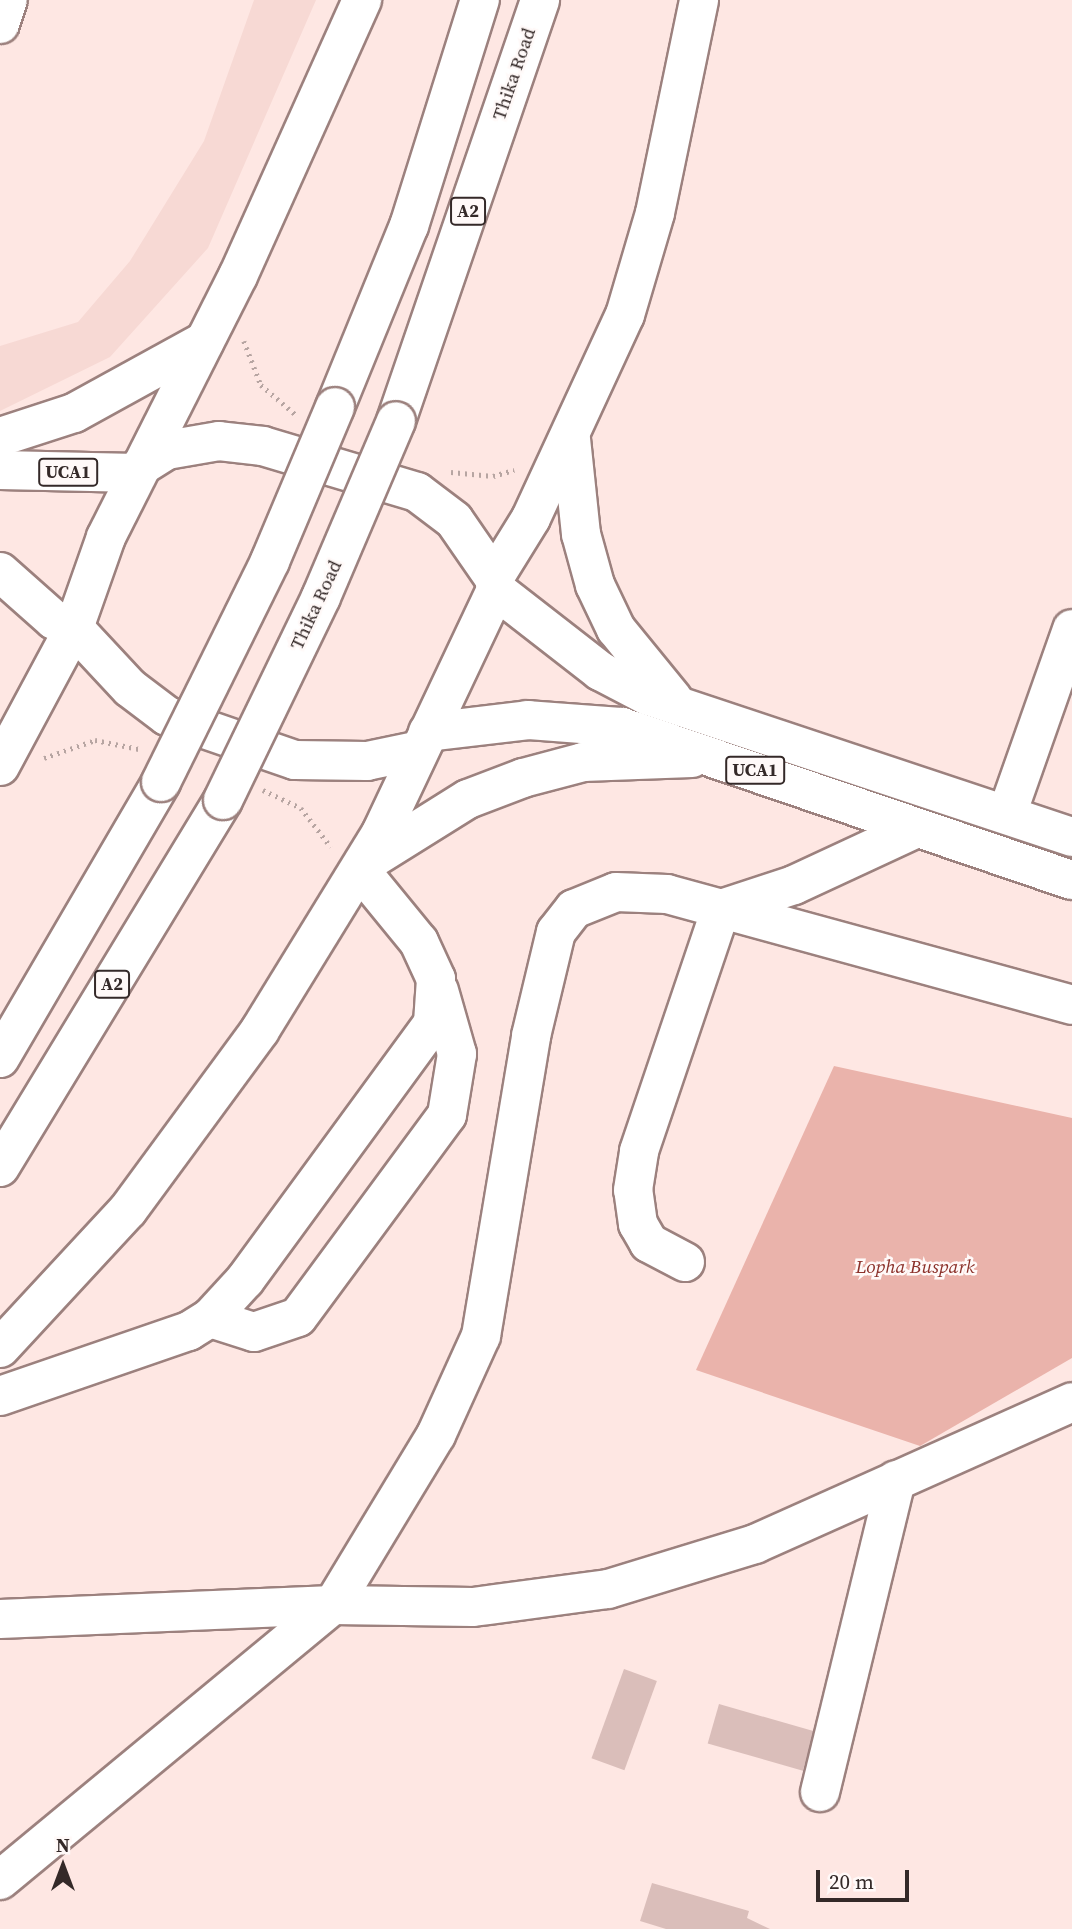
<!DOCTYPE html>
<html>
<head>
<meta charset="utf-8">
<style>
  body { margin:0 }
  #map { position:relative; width:1072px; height:1929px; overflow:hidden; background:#fee7e3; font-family:"Source Serif 4",serif }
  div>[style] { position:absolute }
  .built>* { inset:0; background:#f7d9d4 }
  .green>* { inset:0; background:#eab3ab }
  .building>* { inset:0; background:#dabeba; transform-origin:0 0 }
  .path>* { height:4.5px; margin-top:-2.25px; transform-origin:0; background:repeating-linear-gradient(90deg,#b7a5a2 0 2px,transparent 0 7px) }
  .roads { filter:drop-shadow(2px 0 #9c817e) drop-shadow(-2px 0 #9c817e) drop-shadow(0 2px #9c817e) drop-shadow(0 -2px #9c817e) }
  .minor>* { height:38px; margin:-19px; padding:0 19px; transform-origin:19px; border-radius:19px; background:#fff }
  .major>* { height:38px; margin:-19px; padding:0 19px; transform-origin:19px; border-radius:19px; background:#fff }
  .highway>* { height:38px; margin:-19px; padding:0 19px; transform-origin:19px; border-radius:19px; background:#fff }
  .bridges { filter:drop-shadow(2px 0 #9c817e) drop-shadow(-2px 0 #9c817e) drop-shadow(0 2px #9c817e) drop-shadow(0 -2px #9c817e) }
  .highway-bridge>* { height:38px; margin:-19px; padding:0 19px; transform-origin:19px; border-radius:19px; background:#fff }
  span { translate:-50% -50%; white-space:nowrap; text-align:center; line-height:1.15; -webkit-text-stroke:5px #fff9f8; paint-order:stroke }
  .shield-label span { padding:2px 5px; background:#fff9f8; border:2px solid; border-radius:5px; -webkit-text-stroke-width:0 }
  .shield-label { font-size:18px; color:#342928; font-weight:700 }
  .street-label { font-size:19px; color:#342928 }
  .park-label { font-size:19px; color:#8c312a; font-style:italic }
  .north { position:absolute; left:28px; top:1831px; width:70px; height:70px; -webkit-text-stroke:5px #fff9f8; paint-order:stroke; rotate:0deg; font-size:19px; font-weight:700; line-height:28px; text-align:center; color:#342928 }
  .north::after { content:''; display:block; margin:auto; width:24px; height:32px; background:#342928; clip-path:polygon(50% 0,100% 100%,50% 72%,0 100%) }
  .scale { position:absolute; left:816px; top:1870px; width:93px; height:32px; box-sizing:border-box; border:4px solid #342928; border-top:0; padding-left:9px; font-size:21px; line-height:24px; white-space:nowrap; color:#342928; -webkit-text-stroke:5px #fff9f8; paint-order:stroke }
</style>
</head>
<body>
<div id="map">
  <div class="built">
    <i style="clip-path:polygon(254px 0,316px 0,208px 248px,110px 357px,0 411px,0 346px,78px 322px,130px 261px,204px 141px)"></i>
  </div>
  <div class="green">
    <i style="clip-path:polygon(834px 1066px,1072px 1118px,1072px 1358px,920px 1446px,696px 1370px)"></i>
  </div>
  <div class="building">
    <i style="left:624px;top:1669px;width:35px;height:95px;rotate:20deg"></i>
    <i style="left:719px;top:1704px;width:99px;height:41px;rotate:16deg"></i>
    <i style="clip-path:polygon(652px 1883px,749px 1911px,747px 1918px,770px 1929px,666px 1929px,640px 1921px)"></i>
  </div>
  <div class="path">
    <i style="left:244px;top:341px;width:47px;rotate:68.9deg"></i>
    <i style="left:261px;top:385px;width:45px;rotate:40.5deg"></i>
    <i style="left:451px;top:472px;width:42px;rotate:5.4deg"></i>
    <i style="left:493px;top:476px;width:22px;rotate:-16deg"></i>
    <i style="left:44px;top:758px;width:54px;rotate:-19.4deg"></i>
    <i style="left:95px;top:740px;width:45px;rotate:11.6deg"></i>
    <i style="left:263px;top:790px;width:42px;rotate:25.3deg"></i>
    <i style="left:301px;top:808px;width:49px;rotate:52.4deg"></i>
  </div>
  <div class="roads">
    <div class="minor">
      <i style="left:0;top:24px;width:25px;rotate:-72deg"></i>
      <i style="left:1007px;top:814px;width:196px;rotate:-70.6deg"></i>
      <i style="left:685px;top:1262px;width:41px;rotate:-152.2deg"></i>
      <i style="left:649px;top:1243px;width:22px;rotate:-120deg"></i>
      <i style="left:638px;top:1224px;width:34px;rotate:-98deg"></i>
      <i style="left:633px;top:1190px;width:39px;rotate:-81deg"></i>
      <i style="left:639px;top:1151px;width:256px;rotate:-71.3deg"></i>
      <i style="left:721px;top:909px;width:77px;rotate:-18.2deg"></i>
      <i style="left:794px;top:885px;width:136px;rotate:-24.9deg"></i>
      <i style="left:210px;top:1318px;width:46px;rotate:17.7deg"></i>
      <i style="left:254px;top:1332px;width:46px;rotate:-18.8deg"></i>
      <i style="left:298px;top:1317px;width:251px;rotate:-53.6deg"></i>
      <i style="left:447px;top:1115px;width:62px;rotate:-80.7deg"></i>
      <i style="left:457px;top:1054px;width:66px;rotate:-105.9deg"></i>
      <i style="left:0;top:1396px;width:200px;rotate:-19deg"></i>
      <i style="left:189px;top:1331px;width:25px;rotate:-32deg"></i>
      <i style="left:210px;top:1318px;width:52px;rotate:-47.4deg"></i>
      <i style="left:245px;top:1280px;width:318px;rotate:-53.8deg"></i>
      <i style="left:433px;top:1023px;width:44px;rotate:-86.1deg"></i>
      <i style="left:436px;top:979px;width:41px;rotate:-114.7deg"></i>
      <i style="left:419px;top:942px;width:93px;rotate:-129.3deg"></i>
      <i style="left:820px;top:1792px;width:321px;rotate:-76.3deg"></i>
      <i style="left:0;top:1880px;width:432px;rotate:-39.6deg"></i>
      <i style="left:333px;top:1605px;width:199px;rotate:-58.8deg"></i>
      <i style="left:436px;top:1435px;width:109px;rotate:-65.6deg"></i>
      <i style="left:481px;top:1336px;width:304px;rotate:-80.5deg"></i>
      <i style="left:531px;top:1036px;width:107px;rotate:-76.5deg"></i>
      <i style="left:556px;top:932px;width:29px;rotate:-52deg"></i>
      <i style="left:574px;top:909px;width:45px;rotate:-22deg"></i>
      <i style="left:616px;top:892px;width:51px;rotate:2.2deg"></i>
      <i style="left:667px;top:894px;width:420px;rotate:15.3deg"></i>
    </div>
    <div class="major">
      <i style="left:0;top:437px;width:78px;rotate:-18deg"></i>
      <i style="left:74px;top:413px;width:149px;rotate:-28.8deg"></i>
      <i style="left:571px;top:439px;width:96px;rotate:84deg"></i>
      <i style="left:581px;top:534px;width:53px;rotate:74.6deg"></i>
      <i style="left:595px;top:585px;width:49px;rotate:64.5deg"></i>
      <i style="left:616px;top:629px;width:90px;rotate:50.8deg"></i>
      <i style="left:0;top:470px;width:137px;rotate:1.3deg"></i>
      <i style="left:0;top:572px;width:72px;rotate:41.6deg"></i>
      <i style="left:54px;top:620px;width:22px;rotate:22deg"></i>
      <i style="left:74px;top:628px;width:82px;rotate:47deg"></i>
      <i style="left:130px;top:688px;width:46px;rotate:37.1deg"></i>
      <i style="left:167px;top:716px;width:135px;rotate:19deg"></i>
      <i style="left:295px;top:760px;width:72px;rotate:0.8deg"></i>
      <i style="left:367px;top:761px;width:49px;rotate:-11.8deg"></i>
      <i style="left:494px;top:578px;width:70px;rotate:-58.3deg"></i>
      <i style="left:531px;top:518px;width:224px;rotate:-65.2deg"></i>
      <i style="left:625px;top:315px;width:106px;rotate:-73.6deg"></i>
      <i style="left:655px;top:213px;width:217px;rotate:-78.3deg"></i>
      <i style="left:496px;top:590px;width:132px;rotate:37.9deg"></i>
      <i style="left:600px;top:671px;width:54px;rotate:27.5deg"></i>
      <i style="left:648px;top:696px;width:447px;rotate:18.4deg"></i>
      <i style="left:428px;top:732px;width:101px;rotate:-6.8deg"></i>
      <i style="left:528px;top:720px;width:94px;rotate:4.3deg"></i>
      <i style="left:622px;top:727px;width:475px;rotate:18.8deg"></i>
      <i style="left:0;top:766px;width:157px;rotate:-61.8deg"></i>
      <i style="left:74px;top:628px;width:96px;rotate:-70.6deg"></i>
      <i style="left:106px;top:537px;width:292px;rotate:-63.2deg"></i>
      <i style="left:238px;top:276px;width:303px;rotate:-65.8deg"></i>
      <i style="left:367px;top:862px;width:119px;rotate:-32deg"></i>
      <i style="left:468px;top:799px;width:59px;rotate:-20.9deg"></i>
      <i style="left:523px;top:778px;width:62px;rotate:-14.9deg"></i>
      <i style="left:583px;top:762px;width:109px;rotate:-2.1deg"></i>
      <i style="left:0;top:1348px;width:188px;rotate:-47.2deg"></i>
      <i style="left:128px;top:1210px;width:223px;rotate:-53.7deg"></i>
      <i style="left:260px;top:1030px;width:231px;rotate:-58.4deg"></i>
      <i style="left:381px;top:833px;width:269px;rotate:-64.7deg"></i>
      <i style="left:496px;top:590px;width:12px;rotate:-99deg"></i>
      <i style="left:494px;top:578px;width:70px;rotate:-124.6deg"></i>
      <i style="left:454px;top:520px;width:46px;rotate:-142.9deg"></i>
      <i style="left:417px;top:492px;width:161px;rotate:-163.4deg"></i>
      <i style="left:263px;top:446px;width:44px;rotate:-173.5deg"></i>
      <i style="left:219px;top:441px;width:53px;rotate:170.2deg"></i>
      <i style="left:167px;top:450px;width:31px;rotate:148deg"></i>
      <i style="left:0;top:1619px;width:333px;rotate:-2.4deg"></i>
      <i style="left:333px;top:1605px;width:140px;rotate:0.8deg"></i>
      <i style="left:473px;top:1607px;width:136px;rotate:-7.6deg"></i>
      <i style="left:608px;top:1589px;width:154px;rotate:-17deg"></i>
      <i style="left:755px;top:1544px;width:347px;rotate:-24.1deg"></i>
    </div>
    <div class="highway">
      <i style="left:335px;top:407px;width:196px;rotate:-67.8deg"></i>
      <i style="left:409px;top:226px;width:237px;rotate:-72.6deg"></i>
      <i style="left:396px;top:421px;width:445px;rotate:-71.1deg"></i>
      <i style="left:0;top:1058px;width:320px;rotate:-59.7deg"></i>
      <i style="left:0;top:1167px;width:429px;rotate:-58.7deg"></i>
    </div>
  </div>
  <div class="bridges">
    <div class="highway-bridge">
      <i style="left:161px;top:782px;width:246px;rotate:-63.7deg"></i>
      <i style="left:270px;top:561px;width:167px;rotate:-67.1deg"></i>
      <i style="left:223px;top:800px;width:225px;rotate:-64.2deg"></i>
      <i style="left:321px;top:597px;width:191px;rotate:-66.9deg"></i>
    </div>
  </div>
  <div class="shield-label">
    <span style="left:468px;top:211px">A2</span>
    <span style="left:68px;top:472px">UCA1</span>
    <span style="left:755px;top:770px">UCA1</span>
    <span style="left:112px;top:984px">A2</span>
  </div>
  <div class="street-label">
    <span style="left:514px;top:74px;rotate:-71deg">Thika Road</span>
    <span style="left:316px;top:605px;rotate:-65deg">Thika Road</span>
  </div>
  <div class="park-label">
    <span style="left:915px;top:1267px">Lopha Buspark</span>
  </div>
  <div class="north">N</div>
  <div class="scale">20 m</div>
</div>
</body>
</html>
